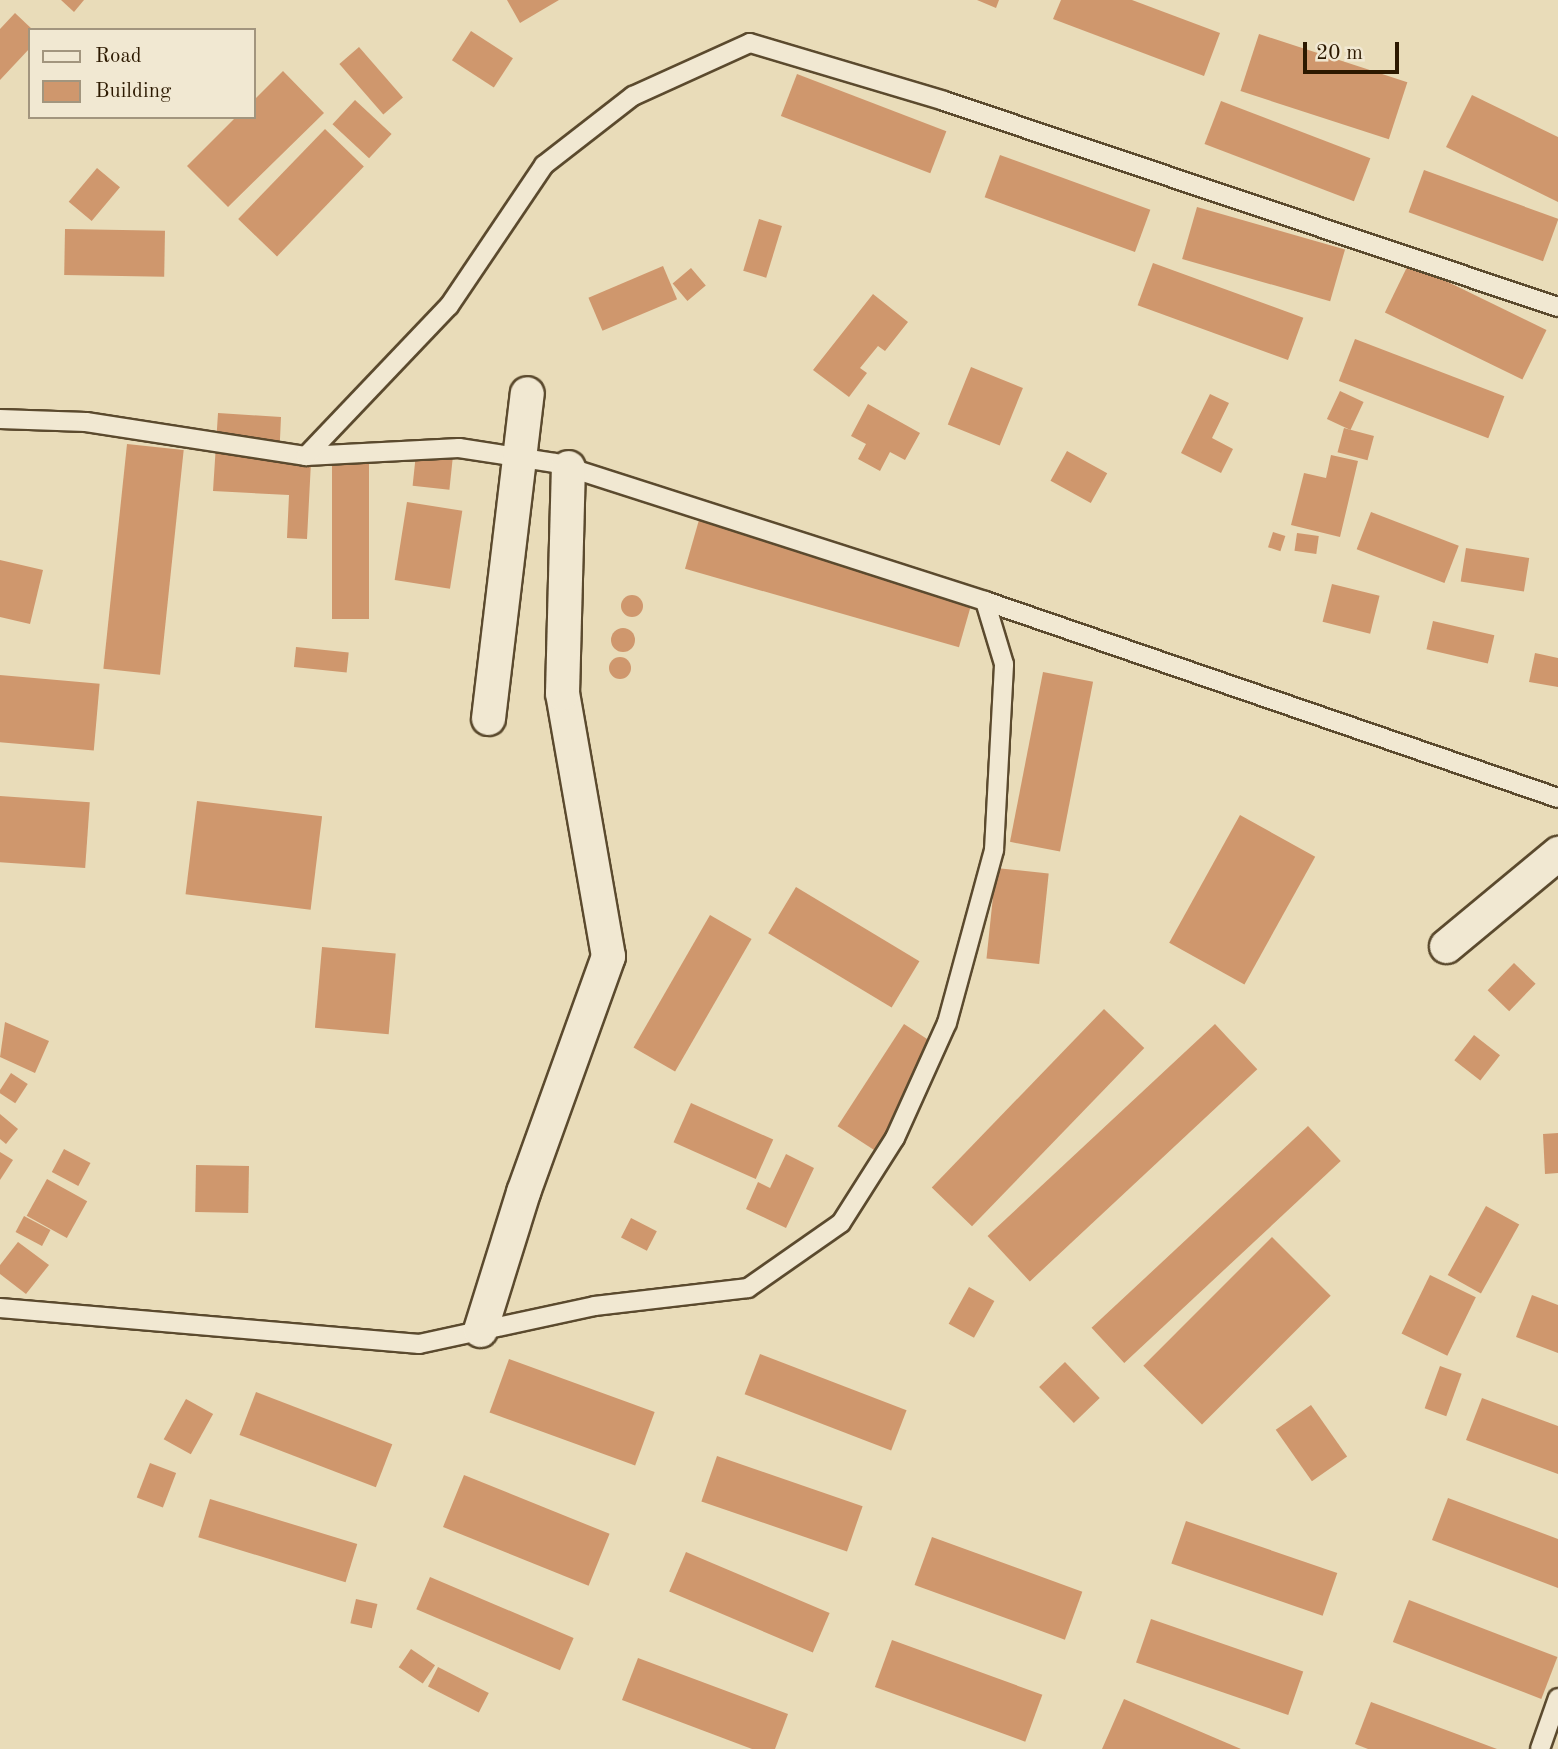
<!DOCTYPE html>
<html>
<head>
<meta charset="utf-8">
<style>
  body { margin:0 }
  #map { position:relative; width:1558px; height:1749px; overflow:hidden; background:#e9dcb9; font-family:"Old Standard TT",serif }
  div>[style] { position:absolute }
  .building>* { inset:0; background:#cf976d; transform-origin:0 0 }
  .round { border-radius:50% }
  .roads { filter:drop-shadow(2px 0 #5b4a2e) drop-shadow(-2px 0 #5b4a2e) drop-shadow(0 2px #5b4a2e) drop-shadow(0 -2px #5b4a2e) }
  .lane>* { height:18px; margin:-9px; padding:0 9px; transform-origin:9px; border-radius:9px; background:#f1e8d2 }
  .street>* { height:33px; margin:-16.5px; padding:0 16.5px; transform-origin:16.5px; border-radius:16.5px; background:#f1e8d2 }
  span { translate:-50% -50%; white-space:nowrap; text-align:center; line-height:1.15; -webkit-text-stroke:6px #f1e8d2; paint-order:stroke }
  .legend { position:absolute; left:28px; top:28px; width:228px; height:91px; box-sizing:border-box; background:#f1e8d2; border:2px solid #a2957e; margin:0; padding:9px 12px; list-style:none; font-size:21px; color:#2c1900 }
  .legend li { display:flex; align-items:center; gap:14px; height:35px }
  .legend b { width:35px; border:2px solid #a2957e }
  .scale { position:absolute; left:1303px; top:42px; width:96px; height:32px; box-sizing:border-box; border:4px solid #2c1900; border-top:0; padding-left:9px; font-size:21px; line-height:24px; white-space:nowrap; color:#2c1900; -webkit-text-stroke:5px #f1e8d2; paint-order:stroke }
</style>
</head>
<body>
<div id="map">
  <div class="building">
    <i style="clip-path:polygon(61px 0,84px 0,74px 12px)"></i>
    <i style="clip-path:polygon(507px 0,559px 0,520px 23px)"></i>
    <i style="clip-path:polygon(977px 0,999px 0,996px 8px)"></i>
    <i style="clip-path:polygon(1061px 0,1132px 0,1220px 33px,1204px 76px,1053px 19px)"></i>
    <i style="clip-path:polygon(15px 13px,33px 30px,30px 48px,0 80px,0 29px)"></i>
    <i style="left:471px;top:31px;width:50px;height:35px;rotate:33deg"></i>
    <i style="left:1259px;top:34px;width:156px;height:60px;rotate:18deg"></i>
    <i style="left:359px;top:47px;width:67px;height:26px;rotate:49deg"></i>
    <i style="clip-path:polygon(283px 71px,324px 113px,228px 207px,187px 166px,236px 117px,254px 117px,254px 100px)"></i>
    <i style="left:797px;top:74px;width:160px;height:45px;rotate:21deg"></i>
    <i style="clip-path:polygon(1472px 95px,1558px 137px,1558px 202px,1446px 147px)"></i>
    <i style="left:355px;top:100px;width:50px;height:33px;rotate:43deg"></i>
    <i style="left:1221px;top:101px;width:160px;height:46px;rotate:21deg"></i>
    <i style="left:325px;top:129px;width:54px;height:125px;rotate:44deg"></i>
    <i style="left:1000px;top:155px;width:160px;height:45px;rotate:20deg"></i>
    <i style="left:97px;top:168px;width:30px;height:44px;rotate:40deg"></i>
    <i style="left:1424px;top:170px;width:143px;height:45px;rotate:20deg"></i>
    <i style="left:1197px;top:207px;width:154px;height:54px;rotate:16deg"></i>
    <i style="left:759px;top:219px;width:24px;height:54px;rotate:17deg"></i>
    <i style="left:65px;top:229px;width:100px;height:46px;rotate:1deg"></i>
    <i style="left:1153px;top:263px;width:160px;height:45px;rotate:20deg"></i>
    <i style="left:1409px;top:263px;width:153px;height:55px;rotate:26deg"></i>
    <i style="left:663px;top:266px;width:36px;height:81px;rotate:67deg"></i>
    <i style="left:691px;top:268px;width:23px;height:24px;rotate:50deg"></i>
    <i style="clip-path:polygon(873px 294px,908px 322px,885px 351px,878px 346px,860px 368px,867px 373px,849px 397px,813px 370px)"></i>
    <i style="left:1355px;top:339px;width:160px;height:45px;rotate:21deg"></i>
    <i style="left:971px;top:367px;width:56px;height:62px;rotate:22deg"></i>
    <i style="left:1340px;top:391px;width:26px;height:31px;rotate:25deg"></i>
    <i style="clip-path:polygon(1210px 394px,1229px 403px,1212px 438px,1233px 449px,1221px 473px,1181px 453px)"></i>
    <i style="clip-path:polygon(868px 404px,920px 433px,905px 460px,890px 452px,880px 471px,858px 459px,866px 444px,851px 436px)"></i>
    <i style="clip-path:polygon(218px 413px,281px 417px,279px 461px,311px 462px,307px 539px,287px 538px,289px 495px,213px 491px)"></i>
    <i style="left:1344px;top:428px;width:31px;height:25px;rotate:15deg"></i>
    <i style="left:127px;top:444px;width:57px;height:226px;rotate:6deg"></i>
    <i style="left:417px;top:444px;width:37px;height:42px;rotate:6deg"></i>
    <i style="left:1067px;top:451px;width:46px;height:34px;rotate:29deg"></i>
    <i style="left:332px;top:453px;width:37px;height:166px"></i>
    <i style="clip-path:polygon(1331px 455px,1358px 461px,1340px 537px,1291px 525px,1304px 473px,1326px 478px)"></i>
    <i style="left:407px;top:502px;width:56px;height:79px;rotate:9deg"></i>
    <i style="left:1371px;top:512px;width:94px;height:40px;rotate:21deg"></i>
    <i style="left:701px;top:513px;width:285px;height:58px;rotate:16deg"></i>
    <i style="left:1273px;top:532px;width:13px;height:16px;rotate:18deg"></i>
    <i style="left:1297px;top:533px;width:22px;height:18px;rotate:8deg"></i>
    <i style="left:1466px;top:548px;width:64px;height:34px;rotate:9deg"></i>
    <i style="clip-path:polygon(0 560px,43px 570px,30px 624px,0 617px)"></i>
    <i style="left:1332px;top:584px;width:49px;height:39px;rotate:14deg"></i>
    <i class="round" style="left:621px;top:595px;width:22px;height:22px"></i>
    <i style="left:1433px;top:621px;width:63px;height:29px;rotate:13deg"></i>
    <i class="round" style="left:611px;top:628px;width:24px;height:24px"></i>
    <i style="left:296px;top:647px;width:53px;height:20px;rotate:6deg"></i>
    <i style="clip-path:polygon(1535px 653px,1558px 658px,1558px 687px,1529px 682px)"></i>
    <i class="round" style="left:609px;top:657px;width:22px;height:22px"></i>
    <i style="left:1043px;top:672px;width:51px;height:173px;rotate:11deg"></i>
    <i style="left:0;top:675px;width:100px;height:67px;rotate:5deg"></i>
    <i style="left:0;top:796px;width:90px;height:66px;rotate:4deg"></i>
    <i style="left:197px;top:801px;width:126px;height:94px;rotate:7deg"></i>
    <i style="left:1240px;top:815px;width:86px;height:146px;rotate:29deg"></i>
    <i style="left:996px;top:868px;width:53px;height:91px;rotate:6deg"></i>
    <i style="left:796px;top:887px;width:144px;height:54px;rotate:31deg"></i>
    <i style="left:710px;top:915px;width:48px;height:153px;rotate:30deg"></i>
    <i style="left:322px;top:947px;width:74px;height:81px;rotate:5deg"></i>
    <i style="left:1514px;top:963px;width:30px;height:38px;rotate:44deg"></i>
    <i style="left:1104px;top:1009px;width:56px;height:248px;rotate:44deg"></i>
    <i style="clip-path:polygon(5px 1022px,49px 1041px,35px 1073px,0 1057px)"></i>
    <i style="left:904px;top:1024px;width:50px;height:122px;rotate:33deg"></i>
    <i style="left:1215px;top:1024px;width:62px;height:311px;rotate:47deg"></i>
    <i style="left:1474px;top:1035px;width:33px;height:32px;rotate:38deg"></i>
    <i style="left:11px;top:1073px;width:20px;height:23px;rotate:33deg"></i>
    <i style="left:691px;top:1103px;width:90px;height:43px;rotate:24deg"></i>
    <i style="clip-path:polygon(0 1114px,18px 1129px,6px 1144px,0 1139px)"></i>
    <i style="left:1308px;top:1126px;width:48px;height:296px;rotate:47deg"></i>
    <i style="clip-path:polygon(1558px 1133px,1558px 1173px,1545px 1174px,1543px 1134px)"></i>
    <i style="left:64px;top:1149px;width:30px;height:26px;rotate:28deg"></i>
    <i style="clip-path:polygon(0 1152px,13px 1160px,0 1180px)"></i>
    <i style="clip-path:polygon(786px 1154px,814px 1168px,786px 1228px,746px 1209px,758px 1182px,770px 1188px)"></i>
    <i style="left:196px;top:1165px;width:53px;height:47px;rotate:1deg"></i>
    <i style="left:47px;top:1179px;width:46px;height:42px;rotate:29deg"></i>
    <i style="left:1486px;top:1206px;width:38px;height:79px;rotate:29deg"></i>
    <i style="left:24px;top:1216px;width:30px;height:18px;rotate:28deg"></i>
    <i style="left:631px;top:1218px;width:29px;height:22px;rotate:27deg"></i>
    <i style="left:1272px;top:1237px;width:83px;height:182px;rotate:45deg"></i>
    <i style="clip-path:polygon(18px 1242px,49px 1265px,26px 1294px,0 1274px,0 1265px)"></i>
    <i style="left:1430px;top:1275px;width:51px;height:65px;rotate:26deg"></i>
    <i style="left:969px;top:1287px;width:29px;height:42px;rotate:29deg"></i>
    <i style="clip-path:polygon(1532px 1295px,1558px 1305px,1558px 1353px,1516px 1337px)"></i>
    <i style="left:760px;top:1354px;width:157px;height:43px;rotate:21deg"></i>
    <i style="left:509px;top:1359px;width:155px;height:57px;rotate:20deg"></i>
    <i style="left:1065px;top:1362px;width:50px;height:36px;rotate:46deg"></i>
    <i style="left:1440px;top:1366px;width:23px;height:45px;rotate:20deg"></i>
    <i style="left:256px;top:1392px;width:146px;height:46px;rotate:21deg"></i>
    <i style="clip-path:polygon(1482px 1398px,1558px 1426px,1558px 1474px,1466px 1440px)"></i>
    <i style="left:186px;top:1399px;width:31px;height:46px;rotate:29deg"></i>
    <i style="left:1311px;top:1405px;width:63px;height:43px;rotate:55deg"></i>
    <i style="left:717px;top:1456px;width:154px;height:48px;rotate:19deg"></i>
    <i style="left:150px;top:1463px;width:28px;height:37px;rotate:21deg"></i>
    <i style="left:464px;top:1475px;width:157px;height:56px;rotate:22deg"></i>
    <i style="clip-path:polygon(1448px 1498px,1558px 1539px,1558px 1588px,1432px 1540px)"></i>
    <i style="left:210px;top:1499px;width:154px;height:40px;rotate:17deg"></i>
    <i style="left:1186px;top:1521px;width:160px;height:45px;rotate:19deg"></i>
    <i style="left:932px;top:1537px;width:160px;height:51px;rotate:20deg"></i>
    <i style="left:686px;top:1552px;width:156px;height:43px;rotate:23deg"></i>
    <i style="left:430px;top:1577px;width:156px;height:35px;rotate:23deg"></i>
    <i style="left:356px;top:1599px;width:22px;height:25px;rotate:13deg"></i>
    <i style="left:1409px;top:1600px;width:159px;height:45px;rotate:21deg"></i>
    <i style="left:1151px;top:1619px;width:161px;height:46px;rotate:19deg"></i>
    <i style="left:892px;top:1640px;width:160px;height:50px;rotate:20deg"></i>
    <i style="left:411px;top:1649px;width:29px;height:22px;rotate:34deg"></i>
    <i style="clip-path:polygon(638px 1658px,788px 1714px,775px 1749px,752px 1749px,622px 1700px)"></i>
    <i style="left:438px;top:1667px;width:57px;height:22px;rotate:27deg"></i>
    <i style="clip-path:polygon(1124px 1699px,1241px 1749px,1102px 1749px)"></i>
    <i style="clip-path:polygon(1371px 1702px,1497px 1749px,1368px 1749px,1355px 1744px)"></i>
  </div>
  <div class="roads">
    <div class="lane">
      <i style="left:0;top:419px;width:86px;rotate:2deg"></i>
      <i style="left:86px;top:422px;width:223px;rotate:8.8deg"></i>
      <i style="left:306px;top:456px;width:153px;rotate:-3deg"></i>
      <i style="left:459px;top:448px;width:97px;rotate:8.9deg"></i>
      <i style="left:555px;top:463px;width:452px;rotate:17.8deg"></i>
      <i style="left:985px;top:601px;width:606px;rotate:18.97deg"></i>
      <i style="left:306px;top:456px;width:207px;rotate:-46.4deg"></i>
      <i style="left:449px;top:306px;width:170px;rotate:-56deg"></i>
      <i style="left:544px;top:165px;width:113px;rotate:-37.8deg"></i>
      <i style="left:633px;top:96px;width:128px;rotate:-24.4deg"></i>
      <i style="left:750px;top:43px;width:202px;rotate:16.6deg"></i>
      <i style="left:944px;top:101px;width:648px;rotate:18.55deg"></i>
      <i style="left:0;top:1308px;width:421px;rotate:4.9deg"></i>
      <i style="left:419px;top:1344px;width:180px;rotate:-12.2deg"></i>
      <i style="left:595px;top:1306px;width:154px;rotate:-6.7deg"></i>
      <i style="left:748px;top:1288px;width:113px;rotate:-35deg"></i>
      <i style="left:841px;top:1223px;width:101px;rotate:-57.6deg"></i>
      <i style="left:895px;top:1138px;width:126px;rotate:-65.7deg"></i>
      <i style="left:947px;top:1023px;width:179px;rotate:-74.8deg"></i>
      <i style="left:994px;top:850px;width:186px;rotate:-86.9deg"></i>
      <i style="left:1004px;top:664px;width:66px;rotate:-106.8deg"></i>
      <i style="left:1540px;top:1749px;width:54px;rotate:-70.6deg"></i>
    </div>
    <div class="street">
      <i style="left:488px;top:718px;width:327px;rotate:-83.2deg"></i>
      <i style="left:1446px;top:946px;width:146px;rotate:-39.7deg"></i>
      <i style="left:480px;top:1330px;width:145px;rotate:-72.7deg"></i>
      <i style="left:523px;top:1192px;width:251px;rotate:-70.2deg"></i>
      <i style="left:608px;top:956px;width:267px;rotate:-99.9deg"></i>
      <i style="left:562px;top:693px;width:226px;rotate:-88.5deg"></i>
    </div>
  </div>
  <ul class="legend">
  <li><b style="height:9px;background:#f1e8d2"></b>Road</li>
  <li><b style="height:19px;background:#cf976d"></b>Building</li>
  </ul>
  <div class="scale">20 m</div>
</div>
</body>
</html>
